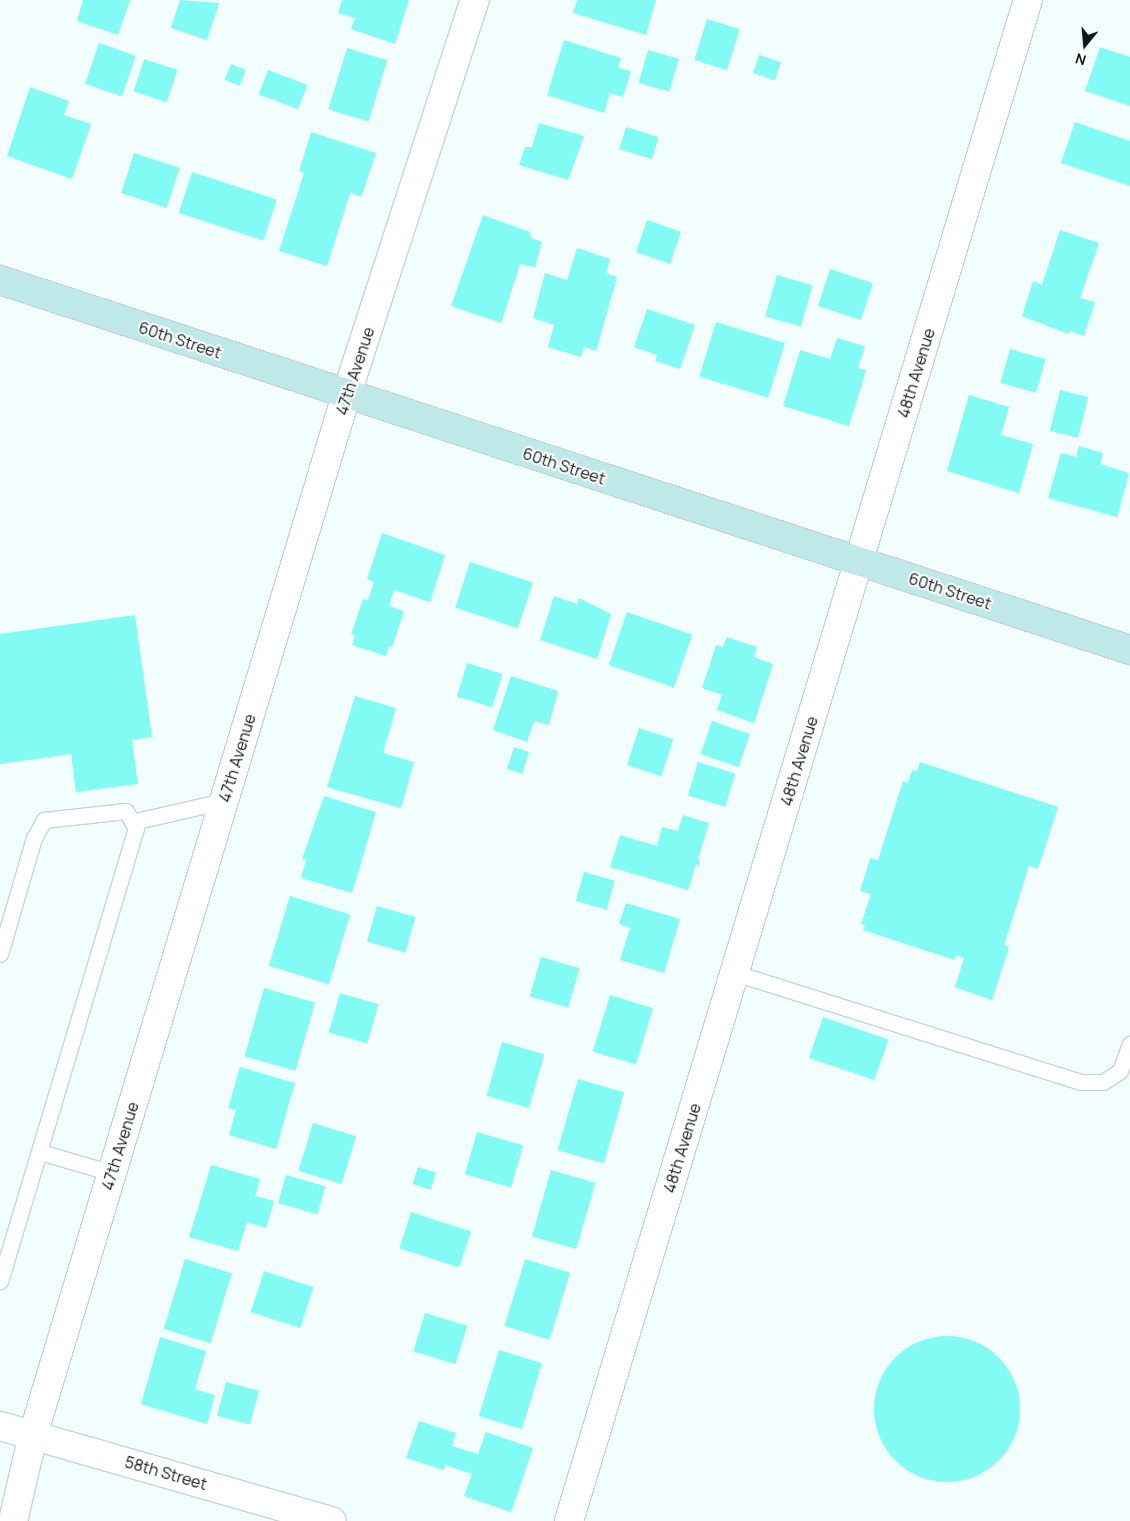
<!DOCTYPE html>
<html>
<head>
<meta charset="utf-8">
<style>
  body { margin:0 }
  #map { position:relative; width:1130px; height:1521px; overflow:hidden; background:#f1fefd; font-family:Manrope,sans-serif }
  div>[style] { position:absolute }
  .building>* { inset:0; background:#82fbf5; transform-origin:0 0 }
  .round { border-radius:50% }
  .roads { filter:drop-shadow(1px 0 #c2d7d5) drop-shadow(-1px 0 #c2d7d5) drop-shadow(0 1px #c2d7d5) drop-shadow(0 -1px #c2d7d5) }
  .lane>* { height:15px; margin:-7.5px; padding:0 7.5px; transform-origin:7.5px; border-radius:7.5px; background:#fff }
  .street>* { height:28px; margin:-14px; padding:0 14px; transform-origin:14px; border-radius:14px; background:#fff }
  .secondary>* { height:28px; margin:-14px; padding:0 14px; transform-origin:14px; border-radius:14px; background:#bee9e8 }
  span { translate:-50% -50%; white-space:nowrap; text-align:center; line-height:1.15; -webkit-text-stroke:4px #fff; paint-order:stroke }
  .street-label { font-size:16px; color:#0f1716 }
  .north { position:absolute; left:1060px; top:20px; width:50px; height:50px; -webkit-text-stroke:4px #fff; paint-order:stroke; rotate:197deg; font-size:14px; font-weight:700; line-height:20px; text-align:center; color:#0f1716 }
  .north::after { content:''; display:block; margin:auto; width:18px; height:22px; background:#0f1716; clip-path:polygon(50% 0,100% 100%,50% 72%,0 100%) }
</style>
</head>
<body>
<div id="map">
  <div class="building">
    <i style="clip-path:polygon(83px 0,130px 0,118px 35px,77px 21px)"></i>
    <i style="clip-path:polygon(180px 0,219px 3px,207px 40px,171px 28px)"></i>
    <i style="clip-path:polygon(342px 0,409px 0,395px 44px,351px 29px,355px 18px,338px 13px)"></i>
    <i style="clip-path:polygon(577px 0,656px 0,646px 35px,573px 13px)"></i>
    <i style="left:707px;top:19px;width:34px;height:43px;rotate:17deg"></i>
    <i style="clip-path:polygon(564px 40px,621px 58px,618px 68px,631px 71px,623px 97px,610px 93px,604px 113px,547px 95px)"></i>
    <i style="left:99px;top:43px;width:39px;height:43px;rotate:19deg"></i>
    <i style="clip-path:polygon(1100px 47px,1130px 57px,1130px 106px,1085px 91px)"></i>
    <i style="left:347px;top:48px;width:42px;height:64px;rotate:17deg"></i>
    <i style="left:648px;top:50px;width:32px;height:34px;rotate:16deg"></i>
    <i style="left:759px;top:55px;width:23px;height:19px;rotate:18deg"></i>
    <i style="left:144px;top:59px;width:35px;height:34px;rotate:18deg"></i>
    <i style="left:231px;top:64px;width:16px;height:17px;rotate:22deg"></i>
    <i style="left:268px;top:70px;width:42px;height:26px;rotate:21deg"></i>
    <i style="clip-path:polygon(30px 87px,69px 101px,64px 115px,91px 124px,72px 179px,7px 156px)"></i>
    <i style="clip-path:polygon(1075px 122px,1130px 141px,1130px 186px,1061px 163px)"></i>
    <i style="clip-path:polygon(539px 123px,584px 136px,568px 180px,519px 165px,525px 147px,532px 147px)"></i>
    <i style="left:626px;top:127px;width:34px;height:23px;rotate:17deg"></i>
    <i style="clip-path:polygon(311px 132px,376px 153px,361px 197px,350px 193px,327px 266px,279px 251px,304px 173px,299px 171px)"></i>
    <i style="left:134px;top:153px;width:48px;height:42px;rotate:18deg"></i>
    <i style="left:192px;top:172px;width:89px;height:43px;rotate:18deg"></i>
    <i style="clip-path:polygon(483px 215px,530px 232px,531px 238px,542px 242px,535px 267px,520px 264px,501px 323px,451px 306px)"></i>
    <i style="left:647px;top:220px;width:36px;height:34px;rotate:19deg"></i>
    <i style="clip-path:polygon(1060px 230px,1099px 243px,1080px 298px,1095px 302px,1084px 336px,1069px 331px,1068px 334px,1022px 316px,1033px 281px,1042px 285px)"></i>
    <i style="clip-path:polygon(577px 248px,610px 259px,606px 273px,617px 277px,596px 351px,584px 347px,581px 357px,548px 347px,554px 325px,533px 318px,545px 273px,567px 280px)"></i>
    <i style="left:830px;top:269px;width:45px;height:39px;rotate:18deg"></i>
    <i style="left:777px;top:275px;width:37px;height:43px;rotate:16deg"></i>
    <i style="clip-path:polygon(647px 309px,695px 325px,680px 369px,655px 361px,657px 355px,634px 347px)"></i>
    <i style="left:716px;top:322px;width:72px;height:57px;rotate:17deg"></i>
    <i style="clip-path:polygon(837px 338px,865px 346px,858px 368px,866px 370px,849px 426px,783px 406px,800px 350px,830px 359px)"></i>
    <i style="left:1010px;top:349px;width:37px;height:35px;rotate:16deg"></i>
    <i style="left:1060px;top:390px;width:29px;height:42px;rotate:14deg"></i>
    <i style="clip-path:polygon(969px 395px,1009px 407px,1001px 435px,1033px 444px,1019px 493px,947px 471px)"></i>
    <i style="clip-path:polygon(1079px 446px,1103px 453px,1100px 464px,1129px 473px,1117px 517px,1048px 498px,1061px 453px,1076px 457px)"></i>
    <i style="clip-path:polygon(382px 533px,445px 555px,430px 602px,394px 590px,389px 606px,404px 611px,392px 647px,389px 646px,386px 656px,352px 645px,355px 635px,351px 634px,363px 599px,368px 600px,374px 582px,367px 579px)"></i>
    <i style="left:470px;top:562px;width:66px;height:48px;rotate:18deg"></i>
    <i style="clip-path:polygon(554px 596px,577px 604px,579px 598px,611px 614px,597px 659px,540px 640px)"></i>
    <i style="left:627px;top:612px;width:69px;height:56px;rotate:19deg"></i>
    <i style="clip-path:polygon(135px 615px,152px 737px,132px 740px,138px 784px,76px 792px,71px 754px,0 764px,0 634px)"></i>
    <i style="clip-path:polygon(727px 637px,757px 647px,754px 657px,773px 664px,754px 723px,717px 710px,722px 695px,702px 688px,716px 645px,723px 647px)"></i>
    <i style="left:467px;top:663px;width:37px;height:35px;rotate:17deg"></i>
    <i style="clip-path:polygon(511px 676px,558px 691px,549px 725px,534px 721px,527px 742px,493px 730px)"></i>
    <i style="clip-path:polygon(355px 696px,396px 708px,383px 753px,414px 762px,401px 808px,327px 787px)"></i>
    <i style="left:712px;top:721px;width:40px;height:35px;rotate:19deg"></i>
    <i style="left:639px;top:728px;width:36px;height:39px;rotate:18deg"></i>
    <i style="left:514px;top:747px;width:16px;height:23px;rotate:18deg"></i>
    <i style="left:698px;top:762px;width:39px;height:35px;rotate:17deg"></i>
    <i style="clip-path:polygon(920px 762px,1058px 807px,1038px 869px,1029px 866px,1004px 945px,1009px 947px,992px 1000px,955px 987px,964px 958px,956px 955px,955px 960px,863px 930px,865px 925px,861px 924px,871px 894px,860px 891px,870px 858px,878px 860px,903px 781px,908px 783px,912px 770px,917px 771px)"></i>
    <i style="clip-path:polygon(324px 796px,376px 812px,352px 893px,301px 878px,306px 860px,302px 859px)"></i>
    <i style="clip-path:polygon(683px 815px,709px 823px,698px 859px,700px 859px,699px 866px,696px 864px,688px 890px,610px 867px,620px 835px,657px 846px,662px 827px,678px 831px)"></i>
    <i style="left:584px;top:872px;width:32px;height:30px;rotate:16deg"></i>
    <i style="left:290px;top:896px;width:63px;height:73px;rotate:17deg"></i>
    <i style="clip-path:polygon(626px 903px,680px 919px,664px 973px,620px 960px,630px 928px,619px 924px)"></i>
    <i style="left:377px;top:906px;width:40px;height:37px;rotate:16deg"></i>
    <i style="left:541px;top:957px;width:40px;height:41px;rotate:16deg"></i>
    <i style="left:264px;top:988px;width:53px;height:71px;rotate:16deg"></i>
    <i style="left:340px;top:993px;width:40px;height:41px;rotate:16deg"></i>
    <i style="left:610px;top:995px;width:45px;height:59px;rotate:17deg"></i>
    <i style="left:823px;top:1017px;width:69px;height:43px;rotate:19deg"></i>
    <i style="left:502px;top:1042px;width:44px;height:56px;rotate:16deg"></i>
    <i style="clip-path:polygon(240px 1067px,295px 1083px,276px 1149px,229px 1135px,236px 1110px,228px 1108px)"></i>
    <i style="left:578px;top:1079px;width:48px;height:74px;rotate:16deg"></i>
    <i style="left:313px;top:1123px;width:45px;height:50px;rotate:17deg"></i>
    <i style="left:477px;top:1132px;width:48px;height:44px;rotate:16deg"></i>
    <i style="clip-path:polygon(211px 1165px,260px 1179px,255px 1196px,274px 1201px,266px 1228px,247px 1222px,238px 1251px,189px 1237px)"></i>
    <i style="left:418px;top:1167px;width:19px;height:18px;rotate:18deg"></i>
    <i style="left:551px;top:1170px;width:46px;height:69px;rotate:16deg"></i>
    <i style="left:286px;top:1175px;width:41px;height:29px;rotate:16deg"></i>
    <i style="left:411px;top:1212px;width:63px;height:38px;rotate:18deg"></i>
    <i style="left:185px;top:1259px;width:49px;height:73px;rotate:17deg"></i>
    <i style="left:525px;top:1259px;width:47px;height:70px;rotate:17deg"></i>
    <i style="left:264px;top:1271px;width:52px;height:43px;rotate:18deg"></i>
    <i style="left:425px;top:1313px;width:44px;height:40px;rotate:17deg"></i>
    <i class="round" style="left:874px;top:1336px;width:146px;height:146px"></i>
    <i style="clip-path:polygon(160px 1337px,206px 1351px,195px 1389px,215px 1395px,207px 1424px,141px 1404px)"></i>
    <i style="left:499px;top:1350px;width:45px;height:69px;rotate:17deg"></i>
    <i style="left:226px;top:1382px;width:34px;height:35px;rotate:15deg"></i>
    <i style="clip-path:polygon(419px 1421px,456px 1433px,452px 1446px,478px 1454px,486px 1432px,533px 1448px,511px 1512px,464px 1496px,472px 1474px,445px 1465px,444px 1470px,406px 1458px)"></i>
  </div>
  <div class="roads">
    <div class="lane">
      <i style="left:132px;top:822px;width:94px;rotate:-12.9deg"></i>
      <i style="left:0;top:954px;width:121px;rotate:-73.7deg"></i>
      <i style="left:34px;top:838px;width:21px;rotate:-61deg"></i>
      <i style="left:44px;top:820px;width:82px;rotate:-6.3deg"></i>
      <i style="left:126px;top:811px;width:20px;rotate:60deg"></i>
      <i style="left:136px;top:828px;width:473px;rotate:106.7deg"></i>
      <i style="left:735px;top:973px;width:363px;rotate:17.5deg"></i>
      <i style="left:1081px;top:1082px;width:22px"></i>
      <i style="left:1103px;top:1082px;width:20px;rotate:-33deg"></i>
      <i style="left:1120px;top:1071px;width:29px;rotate:-70deg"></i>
      <i style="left:40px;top:1152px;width:75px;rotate:16.3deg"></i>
    </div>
    <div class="street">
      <i style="left:0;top:1426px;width:345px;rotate:16deg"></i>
      <i style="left:13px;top:1521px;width:88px;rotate:-76.9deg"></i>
      <i style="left:33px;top:1435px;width:1085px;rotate:-73.24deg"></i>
      <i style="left:346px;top:396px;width:416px;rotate:-72deg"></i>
      <i style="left:569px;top:1521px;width:1589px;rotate:-73.21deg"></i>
    </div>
    <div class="secondary">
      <i style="left:0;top:280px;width:1189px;rotate:18.13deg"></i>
    </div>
  </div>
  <div class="street-label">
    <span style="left:180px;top:340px;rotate:18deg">60th Street</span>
    <span style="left:355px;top:371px;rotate:-72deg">47th Avenue</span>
    <span style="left:916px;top:373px;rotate:-73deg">48th Avenue</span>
    <span style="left:564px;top:466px;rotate:18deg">60th Street</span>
    <span style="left:950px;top:591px;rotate:18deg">60th Street</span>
    <span style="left:237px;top:758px;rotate:-73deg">47th Avenue</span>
    <span style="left:799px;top:761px;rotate:-73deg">48th Avenue</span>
    <span style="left:120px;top:1146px;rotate:-73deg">47th Avenue</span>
    <span style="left:682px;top:1148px;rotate:-73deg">48th Avenue</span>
    <span style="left:166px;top:1473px;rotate:16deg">58th Street</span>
  </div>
  <div class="north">N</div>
</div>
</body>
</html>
